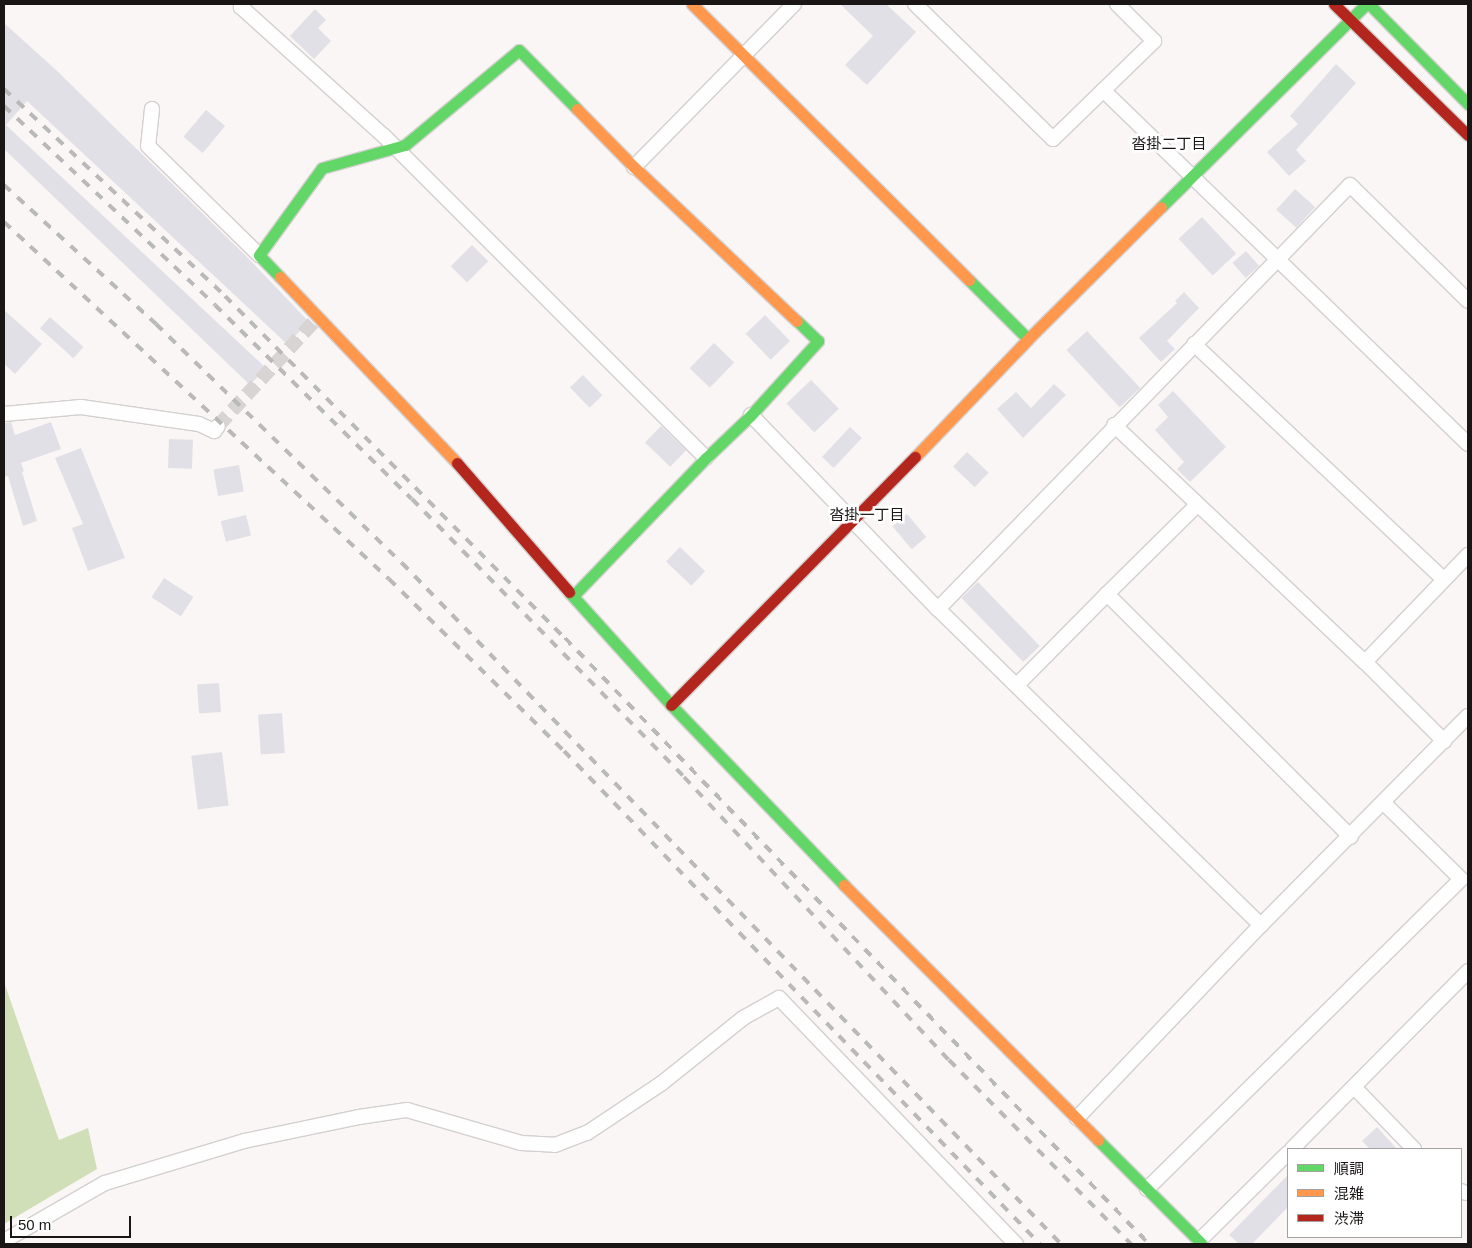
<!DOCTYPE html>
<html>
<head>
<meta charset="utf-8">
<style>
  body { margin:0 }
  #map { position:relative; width:1472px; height:1248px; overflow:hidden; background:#faf6f5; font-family:Arial,"Noto Sans JP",sans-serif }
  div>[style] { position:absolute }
  .forest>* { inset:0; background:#d1dfb9 }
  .building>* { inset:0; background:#e2e0e7; transform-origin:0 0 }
  .street-tunnel>* { height:14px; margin-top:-7px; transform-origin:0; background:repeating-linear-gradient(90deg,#d8d4d3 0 14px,transparent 0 21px) }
  .roads { filter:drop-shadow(1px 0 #d4d0cf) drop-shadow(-1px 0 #d4d0cf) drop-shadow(0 1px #d4d0cf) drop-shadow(0 -1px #d4d0cf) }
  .street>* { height:14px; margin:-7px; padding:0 7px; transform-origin:7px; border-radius:7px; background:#fefefe }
  .fast>* { height:11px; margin:-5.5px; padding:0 5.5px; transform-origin:5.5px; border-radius:5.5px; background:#63d668 }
  .slow>* { height:11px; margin:-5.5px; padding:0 5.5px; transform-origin:5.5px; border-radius:5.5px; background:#ff974d }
  .jam>* { height:11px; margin:-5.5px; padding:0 5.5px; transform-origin:5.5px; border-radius:5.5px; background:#b3261e }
  .rail>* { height:4px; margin-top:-2px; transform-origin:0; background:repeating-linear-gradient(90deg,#b9b9b9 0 9px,transparent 0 18px) }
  span { translate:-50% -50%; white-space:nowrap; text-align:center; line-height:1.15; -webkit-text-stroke:5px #fff; paint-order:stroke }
  .neighbourhood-label { font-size:15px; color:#191615 }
  .frame { position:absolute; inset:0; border:5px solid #191615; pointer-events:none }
  .legend { position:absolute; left:1287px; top:1148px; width:175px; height:90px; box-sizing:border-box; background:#fff; border:1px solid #a3a2a1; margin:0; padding:6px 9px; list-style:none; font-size:15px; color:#191615 }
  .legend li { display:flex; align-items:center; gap:10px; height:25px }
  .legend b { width:25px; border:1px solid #a3a2a1 }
  .scale { position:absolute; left:10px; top:1216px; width:121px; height:22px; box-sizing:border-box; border:2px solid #191615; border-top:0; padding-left:6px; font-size:15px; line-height:18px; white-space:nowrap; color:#191615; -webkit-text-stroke:4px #fff; paint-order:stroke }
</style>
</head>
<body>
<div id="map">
  <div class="forest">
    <i style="clip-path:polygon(4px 982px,59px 1140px,88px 1128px,97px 1169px,4px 1224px)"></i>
  </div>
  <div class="building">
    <i style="clip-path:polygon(840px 4px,886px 4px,916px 32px,867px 85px,845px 65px,873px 36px)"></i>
    <i style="clip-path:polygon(315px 9px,326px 20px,318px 28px,331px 41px,314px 59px,290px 36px)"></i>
    <i style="clip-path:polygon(4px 23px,55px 69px,249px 259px,309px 322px,287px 344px,27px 101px,6px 125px,266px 368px,250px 385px,4px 149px)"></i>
    <i style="clip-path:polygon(1336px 64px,1356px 83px,1296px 150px,1306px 161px,1289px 176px,1267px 152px,1298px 124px,1290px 116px)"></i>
    <i style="left:206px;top:110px;width:25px;height:35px;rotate:40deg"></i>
    <i style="left:1295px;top:189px;width:27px;height:28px;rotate:42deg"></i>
    <i style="left:1202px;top:217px;width:50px;height:32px;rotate:47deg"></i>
    <i style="left:472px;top:245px;width:23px;height:30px;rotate:45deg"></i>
    <i style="left:1246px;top:251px;width:20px;height:18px;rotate:49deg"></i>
    <i style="clip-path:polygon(1184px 292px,1199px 308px,1167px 341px,1175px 349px,1161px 362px,1139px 338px,1177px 303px,1175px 301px)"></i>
    <i style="clip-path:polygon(4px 310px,42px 344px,15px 374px,4px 364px)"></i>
    <i style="left:765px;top:315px;width:36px;height:27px;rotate:46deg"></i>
    <i style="left:50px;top:317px;width:45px;height:15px;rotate:42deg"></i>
    <i style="left:1087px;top:331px;width:78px;height:28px;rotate:47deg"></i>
    <i style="left:714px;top:343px;width:28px;height:35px;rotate:44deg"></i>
    <i style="left:583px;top:375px;width:28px;height:18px;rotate:46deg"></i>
    <i style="left:811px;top:380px;width:40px;height:34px;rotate:46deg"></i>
    <i style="clip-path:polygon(1054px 384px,1066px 395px,1023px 438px,997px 409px,1016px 392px,1031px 408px)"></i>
    <i style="clip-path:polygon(1173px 391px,1226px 447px,1190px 482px,1177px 469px,1184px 462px,1155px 430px,1168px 417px,1158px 405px)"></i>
    <i style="clip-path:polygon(11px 422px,15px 435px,51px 422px,61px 449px,21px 463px,24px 471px,22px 472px,37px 521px,23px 526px,8px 476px,4px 477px,4px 423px)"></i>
    <i style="left:661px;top:426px;width:35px;height:23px;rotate:44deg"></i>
    <i style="left:850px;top:427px;width:16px;height:41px;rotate:43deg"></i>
    <i style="left:169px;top:439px;width:24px;height:29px;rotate:2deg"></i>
    <i style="clip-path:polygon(81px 448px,125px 558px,88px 571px,72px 528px,83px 524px,55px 458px)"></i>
    <i style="left:967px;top:452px;width:30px;height:20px;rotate:44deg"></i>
    <i style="left:239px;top:465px;width:27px;height:26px;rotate:80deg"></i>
    <i style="left:907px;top:514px;width:30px;height:19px;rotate:50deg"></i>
    <i style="left:246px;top:515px;width:21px;height:26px;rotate:76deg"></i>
    <i style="left:680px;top:547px;width:35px;height:20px;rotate:44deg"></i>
    <i style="left:164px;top:578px;width:35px;height:23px;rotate:33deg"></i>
    <i style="left:978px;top:582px;width:89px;height:23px;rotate:46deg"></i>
    <i style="left:219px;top:683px;width:29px;height:22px;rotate:86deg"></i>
    <i style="left:282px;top:713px;width:40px;height:24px;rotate:86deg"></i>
    <i style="left:222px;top:752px;width:54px;height:31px;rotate:83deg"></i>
    <i style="clip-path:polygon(1377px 1127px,1397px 1149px,1370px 1149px,1362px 1141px)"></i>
    <i style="clip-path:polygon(1288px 1175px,1288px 1207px,1252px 1244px,1239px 1244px,1229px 1235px)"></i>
  </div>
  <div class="street-tunnel">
    <i style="left:218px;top:426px;width:149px;rotate:-47.4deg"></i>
  </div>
  <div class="roads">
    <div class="street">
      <i style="left:243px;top:4px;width:4px;rotate:124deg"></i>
      <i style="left:241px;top:7px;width:193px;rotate:42.1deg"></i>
      <i style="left:384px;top:136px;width:455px;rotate:45deg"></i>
      <i style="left:915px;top:4px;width:193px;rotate:44.4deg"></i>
      <i style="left:1053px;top:139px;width:141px;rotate:-44.1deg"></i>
      <i style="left:1154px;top:41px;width:52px;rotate:-135deg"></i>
      <i style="left:1103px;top:90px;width:508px;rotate:44.12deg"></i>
      <i style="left:152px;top:109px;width:37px;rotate:96deg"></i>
      <i style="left:148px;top:146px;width:156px;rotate:44.5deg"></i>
      <i style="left:634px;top:167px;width:228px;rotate:-45.5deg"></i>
      <i style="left:1194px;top:344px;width:342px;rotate:43.3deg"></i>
      <i style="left:4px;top:414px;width:77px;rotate:-5.2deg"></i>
      <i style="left:81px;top:407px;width:119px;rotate:8.2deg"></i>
      <i style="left:199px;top:424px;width:17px;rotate:25deg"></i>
      <i style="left:214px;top:431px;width:6px;rotate:-51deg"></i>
      <i style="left:751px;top:415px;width:269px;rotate:46.1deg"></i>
      <i style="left:938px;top:609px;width:452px;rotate:44.4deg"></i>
      <i style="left:1114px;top:425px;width:345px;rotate:43.4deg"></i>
      <i style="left:1365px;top:662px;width:112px;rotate:45deg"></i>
      <i style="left:1107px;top:594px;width:127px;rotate:-44.7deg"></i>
      <i style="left:938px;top:609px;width:591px;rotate:-45.82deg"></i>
      <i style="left:1350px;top:185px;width:165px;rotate:44.5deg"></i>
      <i style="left:1365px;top:662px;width:149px;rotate:-46.1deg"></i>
      <i style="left:1017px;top:685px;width:128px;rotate:-45.3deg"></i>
      <i style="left:1107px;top:594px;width:344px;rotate:44.9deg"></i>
      <i style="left:1355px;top:1088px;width:85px;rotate:46deg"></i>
      <i style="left:1077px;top:1118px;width:267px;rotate:-46.4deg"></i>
      <i style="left:1261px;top:925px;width:294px;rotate:-45.3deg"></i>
      <i style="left:1292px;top:1149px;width:250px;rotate:-45.3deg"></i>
      <i style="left:1147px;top:1189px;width:441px;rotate:-44.6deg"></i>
      <i style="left:1461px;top:879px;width:108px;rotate:-135.4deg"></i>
      <i style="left:1461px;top:1191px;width:5px;rotate:22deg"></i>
      <i style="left:4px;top:1241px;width:116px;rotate:-29.9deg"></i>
      <i style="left:105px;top:1183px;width:145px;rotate:-16.8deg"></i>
      <i style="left:244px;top:1141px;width:117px;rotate:-11.8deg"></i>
      <i style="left:359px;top:1117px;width:49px;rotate:-8.3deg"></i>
      <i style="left:407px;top:1110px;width:119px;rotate:16.1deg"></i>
      <i style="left:521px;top:1143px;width:34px;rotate:3deg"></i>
      <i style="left:555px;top:1145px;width:34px;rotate:-21deg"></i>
      <i style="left:587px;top:1133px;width:90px;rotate:-33.7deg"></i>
      <i style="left:662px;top:1083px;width:104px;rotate:-38.7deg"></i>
      <i style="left:743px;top:1018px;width:41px;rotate:-29.1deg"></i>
      <i style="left:779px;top:998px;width:342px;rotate:46.1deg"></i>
      <i style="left:1199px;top:1241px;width:125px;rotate:-44.7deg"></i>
    </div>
    <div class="fast">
      <i style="left:1369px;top:4px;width:141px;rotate:45.3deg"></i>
      <i style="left:1161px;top:207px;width:289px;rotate:-44.7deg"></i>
      <i style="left:280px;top:277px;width:30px;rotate:-134deg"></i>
      <i style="left:259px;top:255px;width:107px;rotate:-54.1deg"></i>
      <i style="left:322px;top:168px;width:86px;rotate:-15.5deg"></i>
      <i style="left:405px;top:145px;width:148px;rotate:-39.8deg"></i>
      <i style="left:519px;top:50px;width:83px;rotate:45.5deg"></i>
      <i style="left:969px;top:280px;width:83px;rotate:45deg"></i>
      <i style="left:569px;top:592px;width:152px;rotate:47.9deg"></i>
      <i style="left:671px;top:705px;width:250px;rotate:46.1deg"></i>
      <i style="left:573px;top:596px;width:192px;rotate:-46.1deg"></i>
      <i style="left:706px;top:458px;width:62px;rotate:-43.7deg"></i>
      <i style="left:751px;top:415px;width:100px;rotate:-47.8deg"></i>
      <i style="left:818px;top:341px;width:29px;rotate:-136deg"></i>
      <i style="left:1098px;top:1140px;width:147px;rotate:45deg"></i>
    </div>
    <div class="slow">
      <i style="left:692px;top:4px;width:391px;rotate:44.9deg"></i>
      <i style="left:577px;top:109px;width:81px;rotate:45.5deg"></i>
      <i style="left:634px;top:167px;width:224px;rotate:43.4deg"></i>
      <i style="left:280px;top:277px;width:257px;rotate:46.4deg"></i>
      <i style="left:915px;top:457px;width:163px;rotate:-46.2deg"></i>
      <i style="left:1028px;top:339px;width:187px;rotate:-44.8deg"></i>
      <i style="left:844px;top:885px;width:360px;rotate:45.1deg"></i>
    </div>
    <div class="jam">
      <i style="left:1334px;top:4px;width:187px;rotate:44.4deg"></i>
      <i style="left:457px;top:463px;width:171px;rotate:49deg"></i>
      <i style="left:671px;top:705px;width:348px;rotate:-45.5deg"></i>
    </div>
  </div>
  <div class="rail">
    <i style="left:4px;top:89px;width:303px;rotate:43.1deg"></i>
    <i style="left:225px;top:296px;width:482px;rotate:45.2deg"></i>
    <i style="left:565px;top:638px;width:842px;rotate:46.06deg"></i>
    <i style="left:4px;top:106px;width:290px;rotate:43.3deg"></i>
    <i style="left:215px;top:305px;width:276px;rotate:44.6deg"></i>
    <i style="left:412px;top:499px;width:389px;rotate:45.6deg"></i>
    <i style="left:684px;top:777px;width:388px;rotate:46.9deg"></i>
    <i style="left:949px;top:1060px;width:259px;rotate:45.3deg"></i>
    <i style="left:4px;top:185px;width:206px;rotate:42.4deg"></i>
    <i style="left:156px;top:324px;width:343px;rotate:44.2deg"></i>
    <i style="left:402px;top:563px;width:948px;rotate:45.94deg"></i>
    <i style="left:4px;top:222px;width:525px;rotate:42.84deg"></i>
    <i style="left:389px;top:579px;width:245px;rotate:44.5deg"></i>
    <i style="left:564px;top:751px;width:685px;rotate:46.01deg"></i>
  </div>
  <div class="neighbourhood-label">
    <span style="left:1169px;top:144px">沓掛二丁目</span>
    <span style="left:867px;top:515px">沓掛一丁目</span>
  </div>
  <div class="frame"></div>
  <ul class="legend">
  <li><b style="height:6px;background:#63d668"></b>順調</li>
  <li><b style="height:6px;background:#ff974d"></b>混雑</li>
  <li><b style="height:6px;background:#b3261e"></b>渋滞</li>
  </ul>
  <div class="scale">50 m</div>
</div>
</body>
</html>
